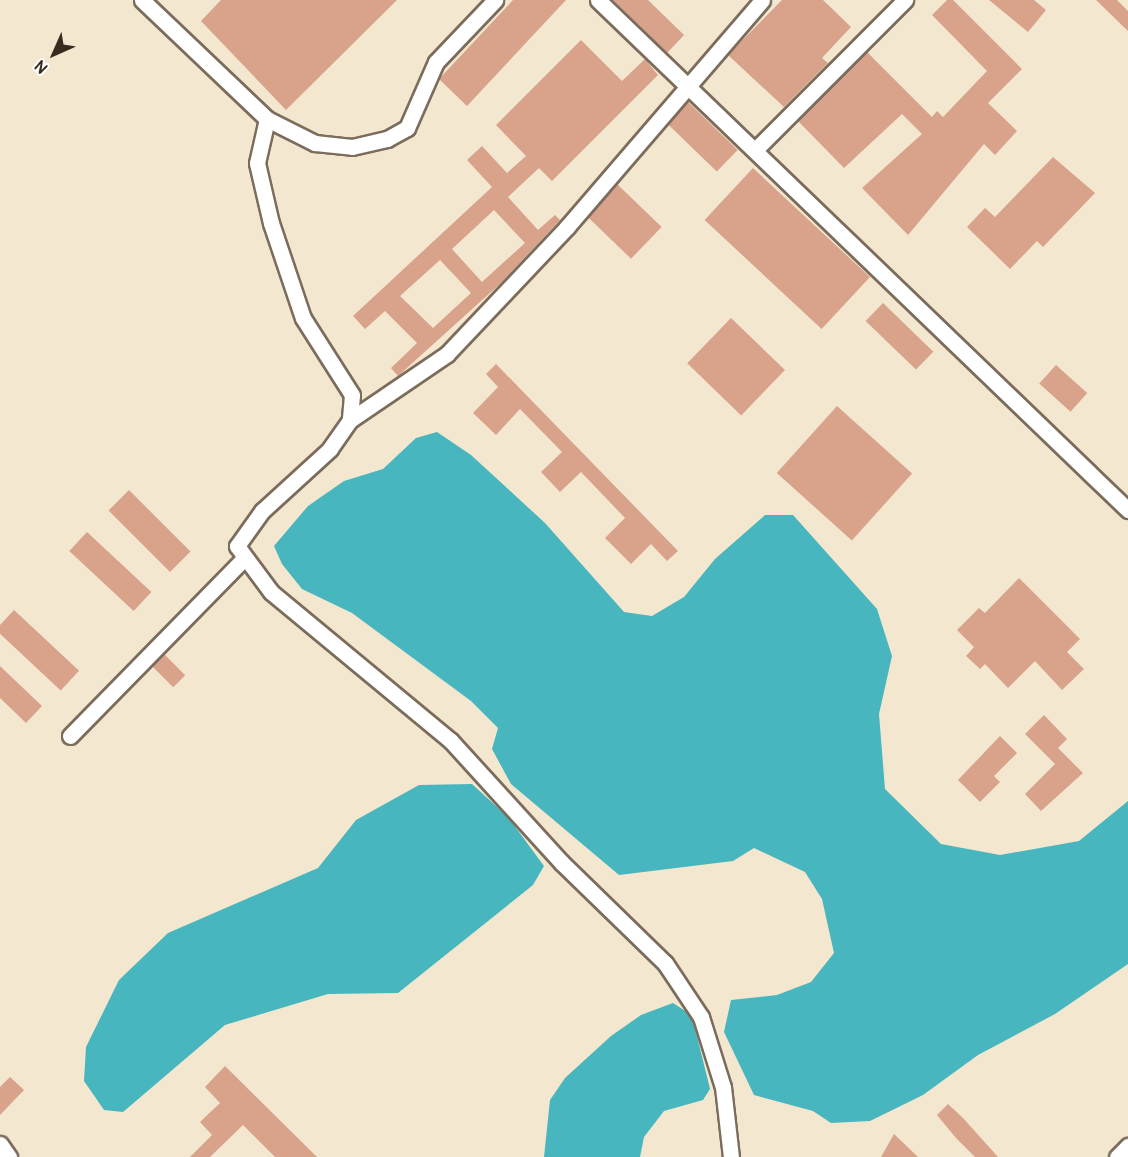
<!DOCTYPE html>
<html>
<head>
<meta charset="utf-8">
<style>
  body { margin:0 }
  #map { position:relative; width:1128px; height:1157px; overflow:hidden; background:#f3e7cf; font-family:Pangolin,sans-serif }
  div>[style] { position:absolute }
  .water>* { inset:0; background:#47b6be }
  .building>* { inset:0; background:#d9a28b; transform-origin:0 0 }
  .roads { filter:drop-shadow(2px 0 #7b6c5c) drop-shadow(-2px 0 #7b6c5c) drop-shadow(0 2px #7b6c5c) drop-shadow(0 -2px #7b6c5c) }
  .minor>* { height:15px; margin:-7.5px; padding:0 7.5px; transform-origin:7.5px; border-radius:7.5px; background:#fff }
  span { translate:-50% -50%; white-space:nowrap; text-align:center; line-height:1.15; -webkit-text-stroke:4.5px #fff; paint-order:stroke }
  .north { position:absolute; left:24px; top:24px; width:60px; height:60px; -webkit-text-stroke:4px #fff; paint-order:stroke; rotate:225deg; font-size:16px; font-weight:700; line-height:24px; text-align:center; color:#3b2a1e }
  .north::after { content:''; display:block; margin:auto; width:21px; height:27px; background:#3b2a1e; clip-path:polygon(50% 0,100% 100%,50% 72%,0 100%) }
</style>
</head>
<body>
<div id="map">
  <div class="water">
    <i style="clip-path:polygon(437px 432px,471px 455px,545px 523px,624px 612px,652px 616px,684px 597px,715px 559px,765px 515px,793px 515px,877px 609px,892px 656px,879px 714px,885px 789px,941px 844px,1000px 855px,1079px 841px,1128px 801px,1128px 964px,1055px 1014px,978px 1055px,923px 1095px,870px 1121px,831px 1123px,813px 1111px,754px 1095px,724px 1032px,731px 1000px,777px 995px,811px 982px,834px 953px,822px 899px,805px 872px,754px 848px,733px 861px,619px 875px,511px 784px,492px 749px,498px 728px,471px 701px,352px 613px,302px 589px,282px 564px,274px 546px,308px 506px,344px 481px,383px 469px,416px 438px)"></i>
    <i style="clip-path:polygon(472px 784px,508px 817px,544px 866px,533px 885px,398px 993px,328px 994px,225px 1025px,123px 1112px,104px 1110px,84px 1081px,86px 1047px,119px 980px,168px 933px,318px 868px,356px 820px,419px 785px)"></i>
    <i style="clip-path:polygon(673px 1003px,690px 1014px,696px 1032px,710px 1089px,703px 1100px,664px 1111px,644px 1137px,640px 1157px,544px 1157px,550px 1100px,565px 1078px,611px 1036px,641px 1015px)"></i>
  </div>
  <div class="building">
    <i style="clip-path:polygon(221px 0,397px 0,286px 110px,201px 21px)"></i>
    <i style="clip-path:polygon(513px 0,566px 0,467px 106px,439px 79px)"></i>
    <i style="clip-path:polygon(613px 0,648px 0,684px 35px,667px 53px)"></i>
    <i style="clip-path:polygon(782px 0,823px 0,851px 27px,822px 58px,828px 63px,784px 107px,728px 55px)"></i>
    <i style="clip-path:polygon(947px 0,953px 0,1022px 69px,988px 103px,1017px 131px,995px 155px,984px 144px,908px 235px,862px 188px,922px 134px,902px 114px,844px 168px,798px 121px,867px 52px,932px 117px,937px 111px,943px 117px,987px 71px,932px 15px)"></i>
    <i style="clip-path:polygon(989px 0,1034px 0,1046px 10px,1028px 32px)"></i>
    <i style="clip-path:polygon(1096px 0,1117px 0,1128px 11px,1128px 31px)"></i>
    <i style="clip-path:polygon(evenodd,581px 40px,622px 81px,645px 59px,658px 75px,552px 181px,539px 168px,508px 197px,538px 230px,555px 215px,560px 220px,501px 283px,398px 376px,391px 368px,417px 343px,385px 311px,365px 329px,353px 316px,492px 187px,467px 160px,482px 146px,507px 173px,526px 156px,496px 125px,581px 40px,494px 210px,525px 243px,482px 282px,452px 249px,494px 210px,581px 40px,440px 260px,471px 293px,433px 328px,400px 296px,440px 260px)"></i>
    <i style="left:688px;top:102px;width:69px;height:30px;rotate:44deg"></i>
    <i style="clip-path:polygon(1053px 157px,1095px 193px,1043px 247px,1037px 241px,1010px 269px,967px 227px,985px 208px,995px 217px)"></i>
    <i style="left:753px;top:168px;width:160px;height:71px;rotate:43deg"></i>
    <i style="left:617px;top:184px;width:62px;height:44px;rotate:44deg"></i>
    <i style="left:883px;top:303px;width:70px;height:25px;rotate:44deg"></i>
    <i style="left:731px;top:318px;width:75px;height:63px;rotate:44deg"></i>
    <i style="clip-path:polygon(496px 364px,678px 551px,667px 561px,651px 544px,631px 564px,605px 538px,625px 518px,581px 472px,560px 492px,541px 472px,562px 452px,520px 409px,496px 435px,473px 413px,498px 387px,486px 374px)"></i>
    <i style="left:1056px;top:365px;width:42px;height:25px;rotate:42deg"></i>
    <i style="left:837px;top:406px;width:101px;height:90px;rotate:42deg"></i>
    <i style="left:129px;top:490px;width:87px;height:29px;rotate:45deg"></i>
    <i style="left:87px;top:532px;width:88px;height:26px;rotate:43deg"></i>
    <i style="clip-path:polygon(1019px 578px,1080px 639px,1067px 652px,1084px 669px,1062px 690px,1035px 661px,1008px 688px,985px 664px,980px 669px,966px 656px,974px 647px,957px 630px,979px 608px,985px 613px)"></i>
    <i style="left:14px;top:610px;width:89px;height:27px;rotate:43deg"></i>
    <i style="left:164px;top:654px;width:30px;height:17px;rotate:45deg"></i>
    <i style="clip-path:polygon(0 666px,42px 706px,26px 723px,0 698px)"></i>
    <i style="clip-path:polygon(1044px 715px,1067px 739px,1058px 748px,1083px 773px,1041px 811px,1025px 794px,1055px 764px,1025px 734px)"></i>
    <i style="clip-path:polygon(1000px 736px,1017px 753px,994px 776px,1000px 782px,980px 802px,958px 780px)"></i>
    <i style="clip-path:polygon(225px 1066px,317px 1157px,275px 1157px,243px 1125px,210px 1157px,190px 1157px,212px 1135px,200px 1122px,220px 1103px,205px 1087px)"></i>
    <i style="clip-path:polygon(10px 1077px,24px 1090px,0 1115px,0 1087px)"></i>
    <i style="clip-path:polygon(948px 1104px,963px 1118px,998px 1157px,975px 1157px,956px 1138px,937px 1115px)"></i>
    <i style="clip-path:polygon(894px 1134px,918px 1157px,881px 1157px)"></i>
  </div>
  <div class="roads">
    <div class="minor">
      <i style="left:142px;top:0;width:173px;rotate:43.6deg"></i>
      <i style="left:267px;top:119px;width:54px;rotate:26.6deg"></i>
      <i style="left:315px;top:143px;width:37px;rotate:6deg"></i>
      <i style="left:352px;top:147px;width:36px;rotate:-13deg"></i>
      <i style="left:387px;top:139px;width:23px;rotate:-29deg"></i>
      <i style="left:407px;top:128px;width:72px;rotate:-66.3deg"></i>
      <i style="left:436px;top:62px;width:86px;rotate:-46.4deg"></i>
      <i style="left:598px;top:0;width:736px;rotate:43.9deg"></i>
      <i style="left:267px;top:119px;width:45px;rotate:102.8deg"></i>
      <i style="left:257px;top:163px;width:62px;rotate:76.9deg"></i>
      <i style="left:271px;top:223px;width:100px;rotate:71.4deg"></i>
      <i style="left:303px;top:318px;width:91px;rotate:57.5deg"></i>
      <i style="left:352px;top:395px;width:25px;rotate:95deg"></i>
      <i style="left:350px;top:420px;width:35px;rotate:125deg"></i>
      <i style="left:330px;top:449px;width:92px;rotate:137.6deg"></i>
      <i style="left:262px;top:511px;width:43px;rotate:125.5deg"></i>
      <i style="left:237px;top:546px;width:57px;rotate:53.5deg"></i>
      <i style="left:271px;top:592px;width:234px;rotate:39.6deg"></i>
      <i style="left:451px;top:741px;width:164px;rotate:47.7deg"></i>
      <i style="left:561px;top:862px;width:145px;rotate:44.2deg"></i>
      <i style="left:665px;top:963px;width:65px;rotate:56.3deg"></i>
      <i style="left:701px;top:1017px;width:73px;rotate:72.6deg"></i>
      <i style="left:723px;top:1087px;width:70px;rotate:83.5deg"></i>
      <i style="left:756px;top:149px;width:211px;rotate:-45deg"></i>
      <i style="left:350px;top:420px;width:117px;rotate:-34.2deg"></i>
      <i style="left:447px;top:354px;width:175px;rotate:-46.6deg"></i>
      <i style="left:567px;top:227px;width:299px;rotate:-49.3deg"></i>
      <i style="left:70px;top:736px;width:250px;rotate:-45.6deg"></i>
      <i style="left:0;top:1144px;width:16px;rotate:55deg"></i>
      <i style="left:1117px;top:1157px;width:16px;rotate:-45deg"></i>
    </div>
  </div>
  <div class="north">N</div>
</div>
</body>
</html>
